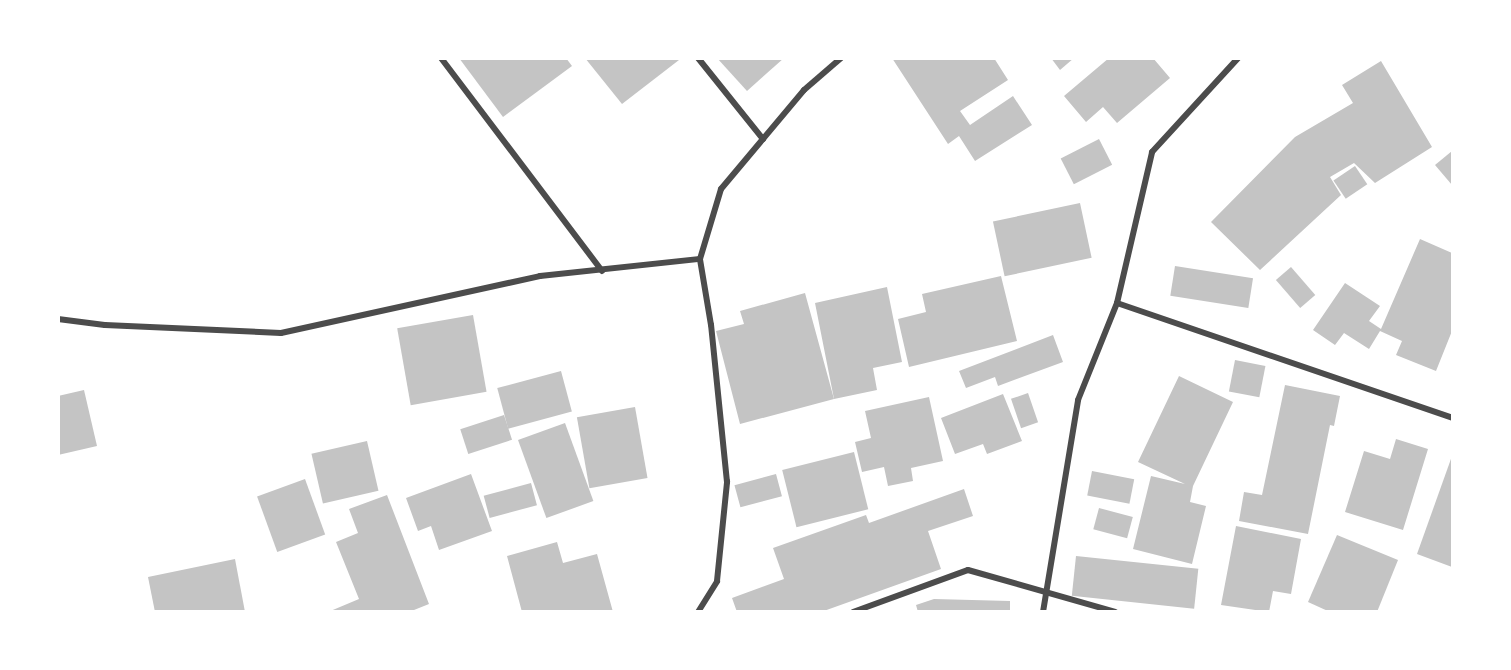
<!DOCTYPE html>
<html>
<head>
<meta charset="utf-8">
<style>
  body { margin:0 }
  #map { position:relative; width:1511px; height:670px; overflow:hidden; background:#fff; font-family:"Space Grotesk",sans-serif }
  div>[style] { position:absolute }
  .building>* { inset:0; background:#c4c4c4; transform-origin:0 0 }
  .minor>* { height:6px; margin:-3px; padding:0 3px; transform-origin:3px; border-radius:3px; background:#4c4c4c }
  span { translate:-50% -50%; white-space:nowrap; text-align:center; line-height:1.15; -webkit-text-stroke:4.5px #fff; paint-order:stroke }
  .frame { position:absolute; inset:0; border:60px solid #fff; pointer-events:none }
</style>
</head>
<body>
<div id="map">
  <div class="building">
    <i style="clip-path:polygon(459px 58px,566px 58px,572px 66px,503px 117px)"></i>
    <i style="clip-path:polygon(585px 58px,678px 58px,679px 60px,622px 104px)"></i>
    <i style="clip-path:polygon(717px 58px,784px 58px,747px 91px)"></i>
    <i style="clip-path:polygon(892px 58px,994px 58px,1008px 80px,960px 111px,970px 125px,1013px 96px,1032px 125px,975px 161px,959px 136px,948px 144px)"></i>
    <i style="clip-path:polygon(1051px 58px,1074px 58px,1060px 70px)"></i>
    <i style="clip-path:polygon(1109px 58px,1153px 58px,1170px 78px,1117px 123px,1103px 107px,1086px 122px,1064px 96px)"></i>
    <i style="clip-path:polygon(1381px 61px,1432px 147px,1375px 183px,1354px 163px,1330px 177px,1341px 195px,1260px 270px,1211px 222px,1295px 137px,1353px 103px,1342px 85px)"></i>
    <i style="left:1099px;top:139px;width:29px;height:43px;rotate:63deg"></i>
    <i style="clip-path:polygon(1452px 151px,1452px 185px,1435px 165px)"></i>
    <i style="left:1355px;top:166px;width:22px;height:26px;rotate:56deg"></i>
    <i style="left:1080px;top:203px;width:56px;height:89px;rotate:78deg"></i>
    <i style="clip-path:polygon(1420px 239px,1452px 253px,1452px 331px,1436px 371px,1396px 355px,1402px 341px,1380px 331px,1369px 349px,1344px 333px,1335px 345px,1313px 330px,1345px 283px,1380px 306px,1369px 321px,1381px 329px)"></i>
    <i style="left:1175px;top:266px;width:79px;height:30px;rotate:9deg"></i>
    <i style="left:1291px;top:267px;width:37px;height:20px;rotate:49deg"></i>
    <i style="clip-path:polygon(1001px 276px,1017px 341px,909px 367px,898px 319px,926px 312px,922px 294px)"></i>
    <i style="clip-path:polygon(887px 287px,902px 362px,873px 368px,877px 390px,834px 399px,815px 303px)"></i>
    <i style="clip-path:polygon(805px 293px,834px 399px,740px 424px,716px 331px,744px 324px,740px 311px)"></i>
    <i style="left:473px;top:315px;width:78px;height:77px;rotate:80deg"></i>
    <i style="clip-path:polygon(1053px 335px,1063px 362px,998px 386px,995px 377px,966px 388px,959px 371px)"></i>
    <i style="left:1235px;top:360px;width:31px;height:32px;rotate:11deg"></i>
    <i style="left:561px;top:371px;width:42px;height:66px;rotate:75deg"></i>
    <i style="clip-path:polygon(1179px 376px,1233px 402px,1193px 486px,1190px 502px,1206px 506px,1192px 564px,1133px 549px,1151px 476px,1185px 484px,1138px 462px)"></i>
    <i style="clip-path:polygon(1285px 385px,1340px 396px,1334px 426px,1330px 425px,1308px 534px,1239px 521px,1244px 492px,1262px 495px)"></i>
    <i style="clip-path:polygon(84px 390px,97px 446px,58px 455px,58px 396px)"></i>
    <i style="left:1028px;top:393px;width:31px;height:18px;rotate:71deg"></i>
    <i style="clip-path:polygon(1003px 394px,1022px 441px,987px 454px,983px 444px,955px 454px,941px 418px)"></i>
    <i style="clip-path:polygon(929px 397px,943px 461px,911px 468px,913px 481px,888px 486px,884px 467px,862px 472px,855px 442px,871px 438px,865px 411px)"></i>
    <i style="left:635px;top:407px;width:72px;height:59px;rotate:80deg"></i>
    <i style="left:504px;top:415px;width:26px;height:46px;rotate:72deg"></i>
    <i style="left:565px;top:423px;width:83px;height:50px;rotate:70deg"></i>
    <i style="clip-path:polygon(1396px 439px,1428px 449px,1403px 530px,1345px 512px,1364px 451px,1390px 459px)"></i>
    <i style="left:367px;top:441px;width:51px;height:57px;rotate:77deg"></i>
    <i style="left:854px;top:452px;width:59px;height:74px;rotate:76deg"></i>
    <i style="clip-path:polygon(1452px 456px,1452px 567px,1417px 554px)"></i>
    <i style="left:1092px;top:471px;width:43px;height:25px;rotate:11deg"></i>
    <i style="clip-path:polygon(471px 474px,492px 531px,439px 550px,431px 526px,418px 531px,406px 498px)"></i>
    <i style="left:776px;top:474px;width:23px;height:43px;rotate:75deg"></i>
    <i style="left:305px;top:479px;width:59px;height:51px;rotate:70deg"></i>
    <i style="left:531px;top:483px;width:23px;height:49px;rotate:75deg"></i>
    <i style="clip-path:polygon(964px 489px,973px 516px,928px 531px,941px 569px,821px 612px,737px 612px,732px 598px,784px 579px,773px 548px,866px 515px,869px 523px)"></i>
    <i style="clip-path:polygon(387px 495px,429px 604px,409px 612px,328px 612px,359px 599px,336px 542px,358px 533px,349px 509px)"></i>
    <i style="left:1099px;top:508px;width:35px;height:22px;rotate:15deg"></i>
    <i style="clip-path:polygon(1236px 526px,1301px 539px,1291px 594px,1273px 591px,1269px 612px,1221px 605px)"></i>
    <i style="clip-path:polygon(1337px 535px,1398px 560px,1377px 612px,1330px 612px,1308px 602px)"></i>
    <i style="clip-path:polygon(557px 542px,563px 563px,597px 554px,613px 612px,522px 612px,507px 556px)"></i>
    <i style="left:1076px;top:556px;width:123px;height:40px;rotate:6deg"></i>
    <i style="clip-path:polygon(235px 559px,245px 612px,155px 612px,148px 577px)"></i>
    <i style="clip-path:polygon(934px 599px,1010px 601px,1010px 612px,918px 612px,916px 605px)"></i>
  </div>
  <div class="minor">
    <i style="left:441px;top:58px;width:267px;rotate:52.9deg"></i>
    <i style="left:698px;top:58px;width:104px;rotate:51.3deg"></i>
    <i style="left:1117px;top:303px;width:354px;rotate:18.9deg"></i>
    <i style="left:58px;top:319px;width:47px;rotate:7.3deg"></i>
    <i style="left:105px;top:325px;width:176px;rotate:2.6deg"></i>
    <i style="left:281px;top:333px;width:265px;rotate:-12.4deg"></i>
    <i style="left:540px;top:276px;width:161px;rotate:-6.1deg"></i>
    <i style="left:698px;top:612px;width:36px;rotate:-58deg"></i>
    <i style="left:717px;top:581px;width:100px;rotate:-84.2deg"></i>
    <i style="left:727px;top:482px;width:158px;rotate:-95.8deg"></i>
    <i style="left:711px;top:325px;width:67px;rotate:-99.5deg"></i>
    <i style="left:700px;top:259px;width:73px;rotate:-73.3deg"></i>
    <i style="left:721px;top:189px;width:129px;rotate:-50deg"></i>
    <i style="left:804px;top:90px;width:49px;rotate:-40.9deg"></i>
    <i style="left:853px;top:612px;width:122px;rotate:-20.1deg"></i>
    <i style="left:968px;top:570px;width:153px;rotate:15.9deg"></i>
    <i style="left:1043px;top:612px;width:215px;rotate:-80.6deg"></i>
    <i style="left:1078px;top:400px;width:105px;rotate:-68.1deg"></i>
    <i style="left:1117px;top:303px;width:155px;rotate:-76.9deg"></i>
    <i style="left:1152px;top:152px;width:127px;rotate:-47.5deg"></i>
  </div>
  <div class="frame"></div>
</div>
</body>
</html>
